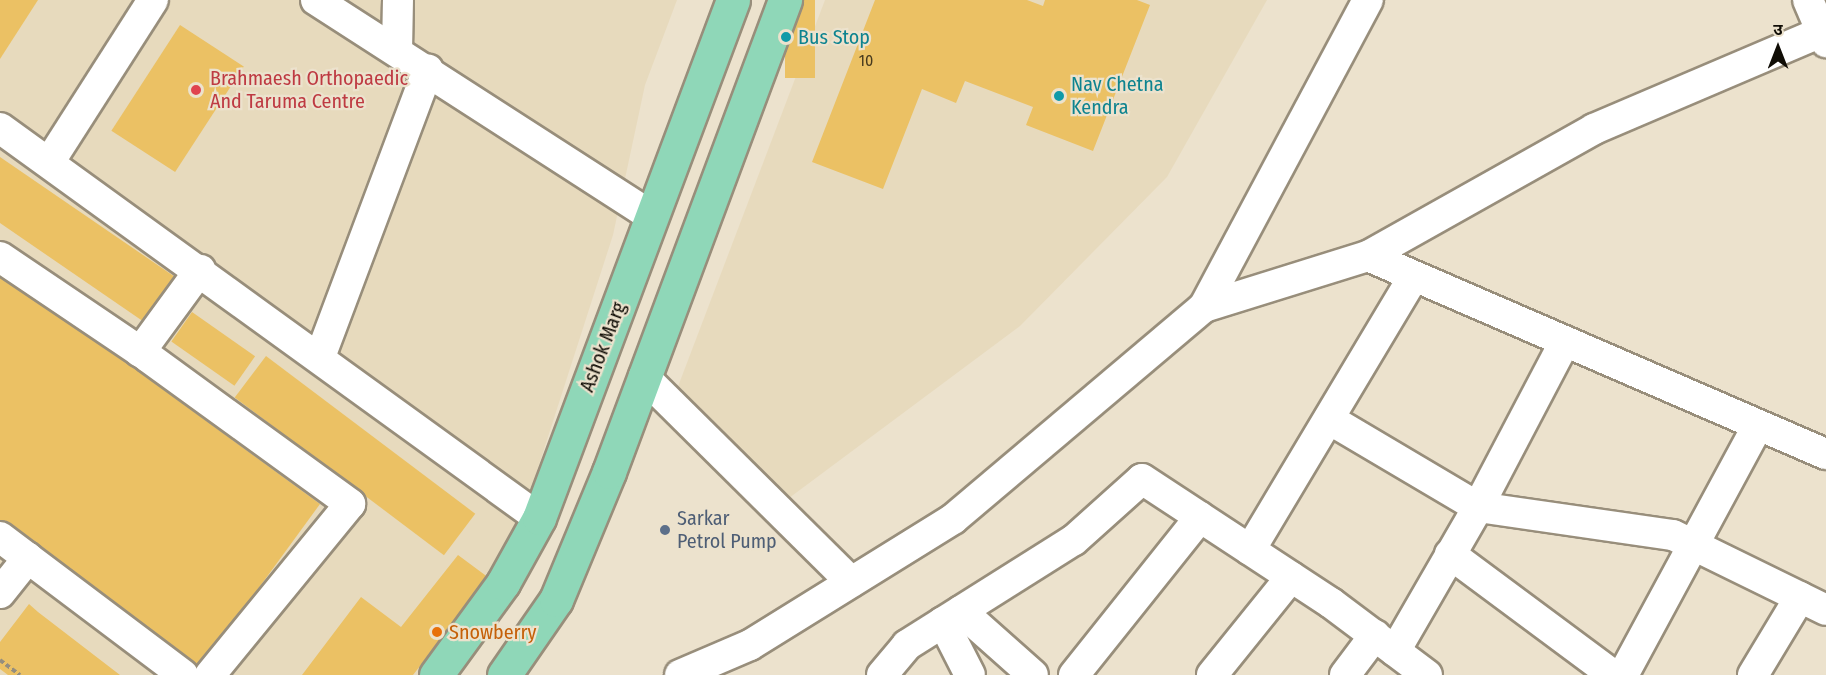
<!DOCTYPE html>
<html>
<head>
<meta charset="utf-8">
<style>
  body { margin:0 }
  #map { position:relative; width:1826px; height:675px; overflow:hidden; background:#ece2cd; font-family:"Fira Sans Condensed","Noto Sans Devanagari",sans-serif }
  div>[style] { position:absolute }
  .built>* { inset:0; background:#e7dabd }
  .building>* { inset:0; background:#ebc164; transform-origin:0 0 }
  .path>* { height:4px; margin-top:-2px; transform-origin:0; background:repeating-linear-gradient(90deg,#958e7e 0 4.5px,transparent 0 7.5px) }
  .roads { filter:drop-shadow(2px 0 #988e7b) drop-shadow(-2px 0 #988e7b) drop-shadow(0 2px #988e7b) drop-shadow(0 -2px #988e7b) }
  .minor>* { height:30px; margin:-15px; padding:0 15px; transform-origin:15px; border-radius:15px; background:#fff }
  .major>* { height:33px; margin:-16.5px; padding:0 16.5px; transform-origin:16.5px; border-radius:16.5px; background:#8fd7b8 }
  .dots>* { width:16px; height:16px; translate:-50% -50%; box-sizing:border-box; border:3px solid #ece2cd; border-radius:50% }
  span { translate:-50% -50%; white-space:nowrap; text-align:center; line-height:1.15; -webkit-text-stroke:4.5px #ece2cd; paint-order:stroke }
  .number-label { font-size:16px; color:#473a1e }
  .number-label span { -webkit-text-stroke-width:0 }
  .culture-label { font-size:20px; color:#0d838f }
  .left { translate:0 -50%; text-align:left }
  .health-label { font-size:20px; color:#be3a42 }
  .street-label { font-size:20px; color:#100d06 }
  .service-label { font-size:20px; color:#4e5e75 }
  .food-label { font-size:20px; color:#c56008 }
  .north { position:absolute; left:1748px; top:18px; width:60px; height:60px; -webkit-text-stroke:4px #ece2cd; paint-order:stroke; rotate:0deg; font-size:16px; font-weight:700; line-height:24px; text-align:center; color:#100d06 }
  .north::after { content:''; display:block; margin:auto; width:21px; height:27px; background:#100d06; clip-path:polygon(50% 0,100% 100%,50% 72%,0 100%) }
</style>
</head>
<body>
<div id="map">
  <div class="built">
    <i style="clip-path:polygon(0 0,677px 0,645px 85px,613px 235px,508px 561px,420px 675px,0 675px)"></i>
    <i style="clip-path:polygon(825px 0,1267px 0,1167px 177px,1020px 326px,781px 504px,674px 397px)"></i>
  </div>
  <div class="building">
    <i style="clip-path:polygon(0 0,38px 0,0 59px)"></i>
    <i style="left:785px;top:0;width:30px;height:78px"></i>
    <i style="clip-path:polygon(875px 0,1027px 0,1043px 6px,1045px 0,1137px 0,1150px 5px,1093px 151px,1026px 125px,1033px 107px,965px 81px,956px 103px,922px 89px,883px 189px,812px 162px)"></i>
    <i style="left:180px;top:25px;width:76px;height:126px;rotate:33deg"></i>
    <i style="clip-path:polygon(0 157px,178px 279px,147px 324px,0 223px)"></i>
    <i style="clip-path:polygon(0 270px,320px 504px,199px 670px,0 523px)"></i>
    <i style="left:192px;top:312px;width:77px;height:36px;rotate:35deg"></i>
    <i style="left:266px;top:356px;width:262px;height:52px;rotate:37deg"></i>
    <i style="clip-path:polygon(458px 555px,489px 578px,413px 675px,302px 675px,361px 597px,401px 627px)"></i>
    <i style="clip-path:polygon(29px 604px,38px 612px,120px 675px,8px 675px,0 669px,0 642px)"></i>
  </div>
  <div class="path">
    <i style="left:0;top:660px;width:25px;rotate:37deg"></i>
  </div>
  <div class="roads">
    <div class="minor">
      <i style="left:316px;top:0;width:401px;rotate:32.8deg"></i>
      <i style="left:1808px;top:0;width:46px;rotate:66.8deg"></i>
      <i style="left:397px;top:51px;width:51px;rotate:-88.9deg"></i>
      <i style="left:0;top:128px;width:665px;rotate:35.89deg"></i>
      <i style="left:50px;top:161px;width:191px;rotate:-57.4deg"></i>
      <i style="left:1368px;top:256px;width:499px;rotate:23.4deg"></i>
      <i style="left:0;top:257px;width:179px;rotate:34deg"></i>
      <i style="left:148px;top:357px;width:250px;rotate:36deg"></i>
      <i style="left:350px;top:504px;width:221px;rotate:129.3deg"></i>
      <i style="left:1204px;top:307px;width:348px;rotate:-61.9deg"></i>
      <i style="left:140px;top:352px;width:102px;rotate:-53.8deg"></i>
      <i style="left:320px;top:357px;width:307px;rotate:-69.4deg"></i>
      <i style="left:644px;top:377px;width:291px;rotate:44.7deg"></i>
      <i style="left:1329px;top:419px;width:173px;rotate:30.6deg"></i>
      <i style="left:1478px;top:507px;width:197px;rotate:8.2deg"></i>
      <i style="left:1673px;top:535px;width:170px;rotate:26.1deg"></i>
      <i style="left:0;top:537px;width:229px;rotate:37deg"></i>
      <i style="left:1250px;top:550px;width:319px;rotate:-59.1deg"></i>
      <i style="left:1450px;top:554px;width:203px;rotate:36.6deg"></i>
      <i style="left:0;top:593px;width:45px;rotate:-51.3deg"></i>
      <i style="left:961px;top:611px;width:96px;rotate:41.6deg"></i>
      <i style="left:943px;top:622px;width:59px;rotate:63deg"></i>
      <i style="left:1395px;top:651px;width:166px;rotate:-60deg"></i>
      <i style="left:1478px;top:507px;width:187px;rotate:-62.3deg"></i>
      <i style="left:680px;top:675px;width:76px;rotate:-23.2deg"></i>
      <i style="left:750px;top:645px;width:239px;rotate:-31.8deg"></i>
      <i style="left:953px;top:519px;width:329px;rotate:-40.2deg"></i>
      <i style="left:1204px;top:307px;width:172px;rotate:-17.3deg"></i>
      <i style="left:1368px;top:256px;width:259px;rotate:-29.3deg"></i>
      <i style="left:1594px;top:129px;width:252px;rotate:-23.1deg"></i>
      <i style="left:882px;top:675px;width:39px;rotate:-50deg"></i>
      <i style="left:907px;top:645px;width:197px;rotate:-32.2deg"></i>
      <i style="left:1074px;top:540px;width:91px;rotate:-41.9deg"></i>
      <i style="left:1142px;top:479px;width:226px;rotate:33.3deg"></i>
      <i style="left:1331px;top:603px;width:120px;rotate:36.9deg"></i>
      <i style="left:1074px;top:675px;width:202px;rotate:-51.4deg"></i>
      <i style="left:1212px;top:675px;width:126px;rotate:-51.1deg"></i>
      <i style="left:1345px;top:675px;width:50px;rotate:-53.1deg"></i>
      <i style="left:1623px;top:675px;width:284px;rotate:-61.6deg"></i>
      <i style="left:1753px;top:675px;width:91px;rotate:-58.9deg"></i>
    </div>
    <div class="major">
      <i style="left:436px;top:675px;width:114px;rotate:-53.9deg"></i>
      <i style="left:503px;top:583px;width:74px;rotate:-61deg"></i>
      <i style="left:539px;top:518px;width:553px;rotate:-69.47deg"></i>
      <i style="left:504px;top:675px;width:91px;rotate:-55.3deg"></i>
      <i style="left:556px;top:600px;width:139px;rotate:-67.5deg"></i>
      <i style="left:609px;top:472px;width:504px;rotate:-69.55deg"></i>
    </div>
  </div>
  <div class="dots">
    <i style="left:786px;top:37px;background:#0f9aa8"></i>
    <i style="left:196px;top:90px;background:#e0444e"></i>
    <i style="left:1059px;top:96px;background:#0f9aa8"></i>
    <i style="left:665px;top:530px;background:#5c6f8a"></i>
    <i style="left:437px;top:632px;background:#e8710a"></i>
  </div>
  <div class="number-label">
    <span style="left:866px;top:61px">10</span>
  </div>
  <div class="culture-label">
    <span class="left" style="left:798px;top:37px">Bus Stop</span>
    <span class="left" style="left:1071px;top:96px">Nav Chetna<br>Kendra</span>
  </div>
  <div class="health-label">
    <span class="left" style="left:210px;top:90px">Brahmaesh Orthopaedic<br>And Taruma Centre</span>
  </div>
  <div class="street-label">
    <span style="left:603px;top:347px;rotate:-69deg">Ashok Marg</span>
  </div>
  <div class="service-label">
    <span class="left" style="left:677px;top:530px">Sarkar<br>Petrol Pump</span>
  </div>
  <div class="food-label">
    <span class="left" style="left:449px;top:632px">Snowberry</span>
  </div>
  <div class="north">उ</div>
</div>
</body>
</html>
